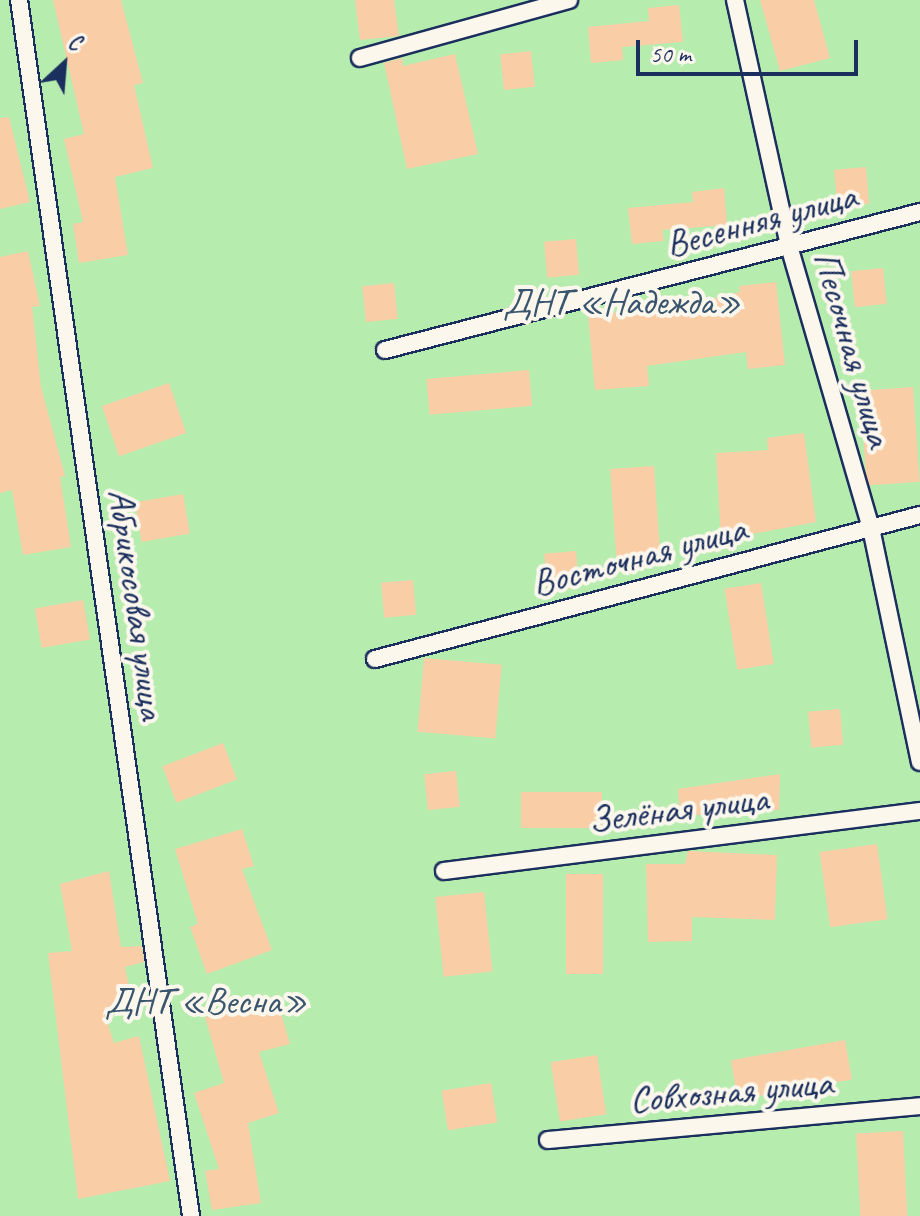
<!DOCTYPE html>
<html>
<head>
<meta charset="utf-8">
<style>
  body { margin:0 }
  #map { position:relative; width:920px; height:1216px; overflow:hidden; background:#fbefde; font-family:Caveat,sans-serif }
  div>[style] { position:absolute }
  .green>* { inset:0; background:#b6ecae; transform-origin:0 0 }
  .building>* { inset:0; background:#f9cea7; transform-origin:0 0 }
  .roads { filter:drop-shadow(2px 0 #1b2f5e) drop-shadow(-2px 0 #1b2f5e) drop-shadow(0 2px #1b2f5e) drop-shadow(0 -2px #1b2f5e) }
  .lane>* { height:16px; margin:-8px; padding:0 8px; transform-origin:8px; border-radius:8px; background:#fbf7ec }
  span { translate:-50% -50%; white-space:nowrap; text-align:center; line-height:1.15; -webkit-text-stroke:8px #fbf7ec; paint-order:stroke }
  .street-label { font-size:38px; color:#1b2f5e }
  .park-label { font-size:38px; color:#3a556e }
  .north { position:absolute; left:24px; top:24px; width:80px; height:80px; -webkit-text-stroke:6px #fbf7ec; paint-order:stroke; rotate:26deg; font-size:22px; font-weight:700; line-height:32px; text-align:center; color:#1b2f5e }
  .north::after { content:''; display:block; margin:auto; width:28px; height:36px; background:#1b2f5e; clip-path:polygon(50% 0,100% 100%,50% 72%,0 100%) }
  .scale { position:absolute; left:636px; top:40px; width:222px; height:36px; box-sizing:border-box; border:4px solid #1b2f5e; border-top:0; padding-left:10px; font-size:24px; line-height:28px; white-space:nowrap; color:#1b2f5e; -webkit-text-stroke:6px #fbf7ec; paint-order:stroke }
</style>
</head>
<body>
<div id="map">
  <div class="green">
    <i style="left:0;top:0;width:920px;height:1216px"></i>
  </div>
  <div class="building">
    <i style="clip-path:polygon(53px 0,121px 0,143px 83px,134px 85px,153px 168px,115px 177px,128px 255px,79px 263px,73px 224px,83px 222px,64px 139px,84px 134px)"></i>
    <i style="clip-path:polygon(355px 0,394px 0,399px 36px,360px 40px)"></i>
    <i style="clip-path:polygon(760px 0,814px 0,830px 58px,780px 71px)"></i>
    <i style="clip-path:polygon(679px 5px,683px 42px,622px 47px,623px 60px,591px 63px,588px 27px,649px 21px,648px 8px)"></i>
    <i style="left:531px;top:51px;width:36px;height:31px;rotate:84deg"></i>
    <i style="clip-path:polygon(455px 54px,478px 154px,407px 169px,384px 63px,402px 58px,403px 66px)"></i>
    <i style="clip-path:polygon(9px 117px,30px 202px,0 209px,0 118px)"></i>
    <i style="left:866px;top:167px;width:37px;height:32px;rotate:85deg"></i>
    <i style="clip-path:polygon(724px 188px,727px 225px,662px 230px,664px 241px,632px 244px,628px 208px,693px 202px,692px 192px)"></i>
    <i style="left:576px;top:239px;width:36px;height:32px;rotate:85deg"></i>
    <i style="clip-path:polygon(28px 251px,40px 306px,32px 307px,41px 387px,65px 476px,60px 477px,71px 547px,23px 555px,12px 490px,0 493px,0 257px)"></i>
    <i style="left:883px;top:268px;width:36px;height:32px;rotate:84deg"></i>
    <i style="clip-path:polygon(776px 282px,785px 365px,748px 369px,746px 352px,647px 366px,649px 386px,595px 390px,588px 315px,672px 308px,740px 292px,739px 286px)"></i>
    <i style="left:394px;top:283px;width:36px;height:32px;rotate:84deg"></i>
    <i style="left:529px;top:370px;width:36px;height:103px;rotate:85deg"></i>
    <i style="left:169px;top:383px;width:53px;height:71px;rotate:71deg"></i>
    <i style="left:913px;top:387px;width:95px;height:53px;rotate:86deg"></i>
    <i style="clip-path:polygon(804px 433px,816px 522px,721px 540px,716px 453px,768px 450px,767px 438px)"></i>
    <i style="left:654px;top:466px;width:93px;height:44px;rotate:86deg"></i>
    <i style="left:183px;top:494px;width:40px;height:49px;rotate:80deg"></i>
    <i style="left:576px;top:551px;width:37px;height:32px;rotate:85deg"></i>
    <i style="left:413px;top:580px;width:35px;height:32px;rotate:85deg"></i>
    <i style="left:761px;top:583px;width:82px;height:37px;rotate:81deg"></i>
    <i style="left:83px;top:600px;width:40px;height:49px;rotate:80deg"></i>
    <i style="left:424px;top:658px;width:78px;height:74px;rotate:5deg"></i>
    <i style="left:840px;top:709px;width:36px;height:32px;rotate:85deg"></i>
    <i style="left:223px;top:743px;width:39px;height:65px;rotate:69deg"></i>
    <i style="left:456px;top:771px;width:36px;height:32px;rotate:84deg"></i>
    <i style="clip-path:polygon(780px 774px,779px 810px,680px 816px,678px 789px)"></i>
    <i style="left:602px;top:792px;width:36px;height:81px;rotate:90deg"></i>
    <i style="clip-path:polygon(242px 829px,254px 866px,242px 869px,272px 950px,207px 974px,190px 927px,198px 924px,175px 849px)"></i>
    <i style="left:877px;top:844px;width:76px;height:58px;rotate:82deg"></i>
    <i style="clip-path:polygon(688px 851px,777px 855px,775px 920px,692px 917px,692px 941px,648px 942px,646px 864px,685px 864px)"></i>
    <i style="clip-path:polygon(109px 871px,121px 947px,142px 946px,144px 962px,125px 967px,132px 1001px,104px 1012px,114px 1043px,139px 1036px,170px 1181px,78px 1199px,48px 953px,72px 951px,60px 884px)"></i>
    <i style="left:566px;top:874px;width:37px;height:100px"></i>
    <i style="left:484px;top:892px;width:80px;height:49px;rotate:84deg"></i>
    <i style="clip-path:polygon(276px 996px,290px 1044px,259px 1052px,279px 1113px,248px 1123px,261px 1203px,212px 1210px,205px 1171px,219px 1169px,194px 1093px,224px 1083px,205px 1017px)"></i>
    <i style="left:845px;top:1040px;width:40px;height:116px;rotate:80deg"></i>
    <i style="left:597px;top:1055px;width:60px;height:47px;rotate:81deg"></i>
    <i style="left:491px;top:1083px;width:40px;height:50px;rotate:81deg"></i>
    <i style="left:903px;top:1131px;width:85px;height:47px;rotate:87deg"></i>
  </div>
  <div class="roads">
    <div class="lane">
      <i style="left:19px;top:0;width:1228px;rotate:81.95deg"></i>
      <i style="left:735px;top:0;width:252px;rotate:77.6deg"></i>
      <i style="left:789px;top:246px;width:294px;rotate:73.8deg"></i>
      <i style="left:871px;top:528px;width:239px;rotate:78.2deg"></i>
      <i style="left:360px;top:58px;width:217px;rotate:-15.5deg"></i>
      <i style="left:385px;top:350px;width:553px;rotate:-14.46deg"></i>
      <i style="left:375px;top:659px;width:564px;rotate:-14.8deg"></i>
      <i style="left:444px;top:871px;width:480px;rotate:-7.2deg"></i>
      <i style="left:548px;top:1140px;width:374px;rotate:-5.2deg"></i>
    </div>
  </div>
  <div class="street-label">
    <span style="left:761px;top:220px;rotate:-15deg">Весенняя улица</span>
    <span style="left:853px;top:349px;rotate:74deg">Песочная улица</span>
    <span style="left:639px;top:556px;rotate:-15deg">Восточная улица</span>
    <span style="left:137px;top:604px;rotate:82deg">Абрикосовая улица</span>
    <span style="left:678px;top:809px;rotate:-7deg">Зелёная улица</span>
    <span style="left:731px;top:1091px;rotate:-5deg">Совхозная улица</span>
  </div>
  <div class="park-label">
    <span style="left:622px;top:302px">ДНТ «Надежда»</span>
    <span style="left:206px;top:1001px">ДНТ «Весна»</span>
  </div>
  <div class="north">С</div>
  <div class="scale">50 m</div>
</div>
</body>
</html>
